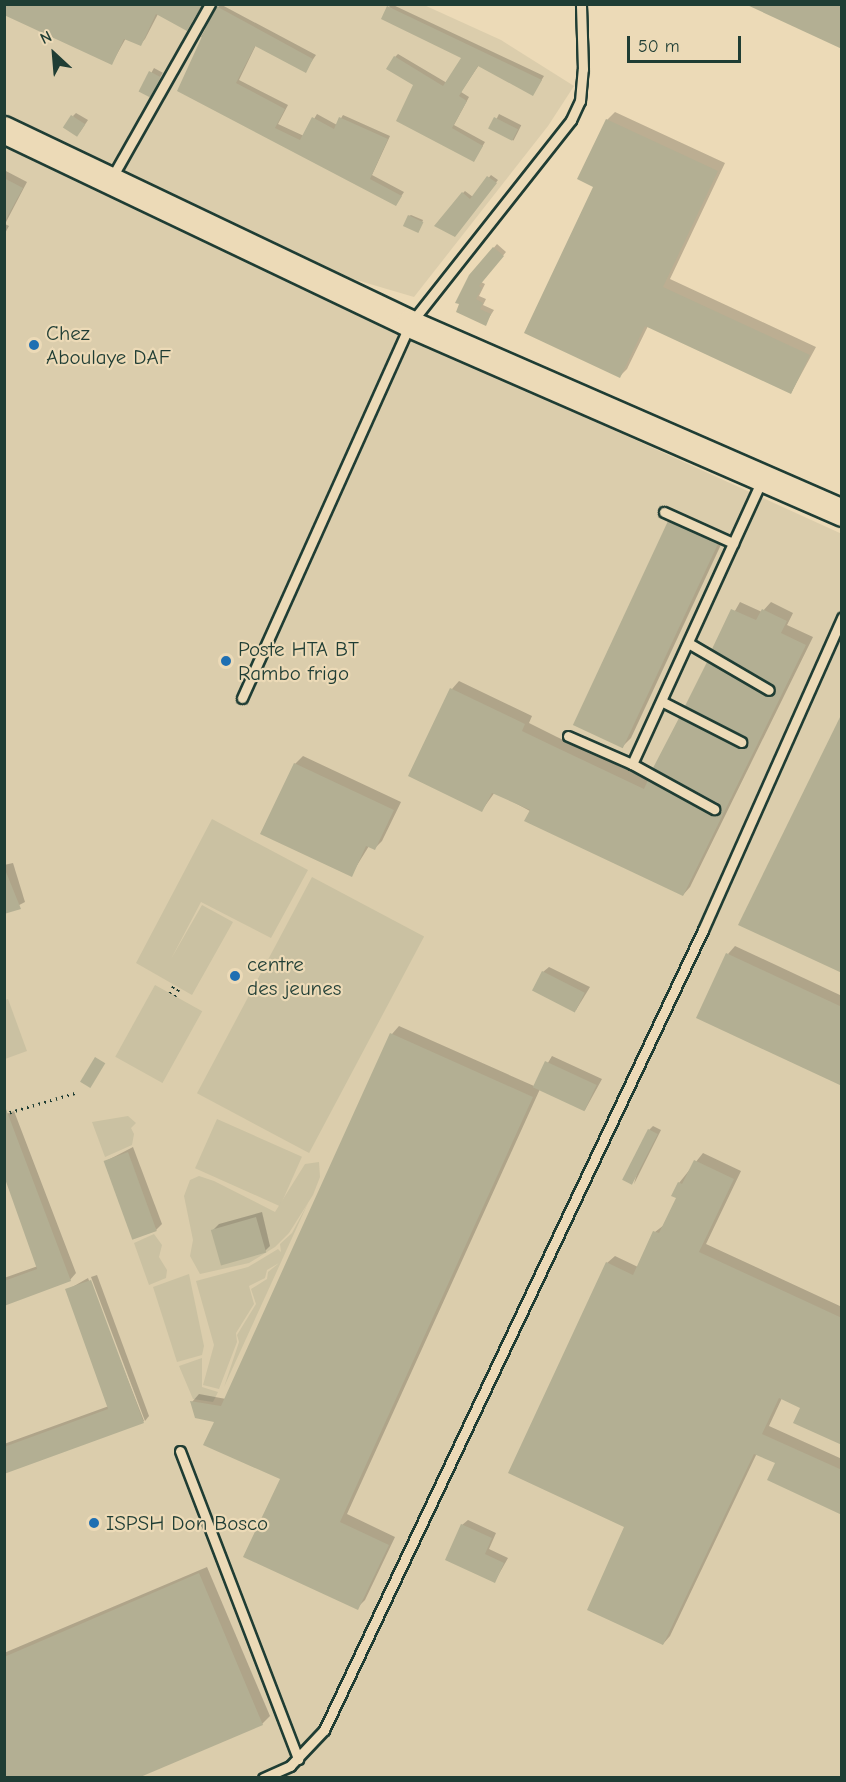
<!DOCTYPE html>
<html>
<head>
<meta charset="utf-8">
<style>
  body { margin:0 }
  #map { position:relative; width:846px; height:1782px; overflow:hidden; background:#ecdab7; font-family:"Comic Neue",sans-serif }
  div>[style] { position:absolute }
  .built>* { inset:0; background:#dbcdac }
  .green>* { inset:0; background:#cac1a2; transform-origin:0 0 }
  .shadow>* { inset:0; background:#0003; transform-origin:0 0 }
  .building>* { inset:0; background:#b3af93; transform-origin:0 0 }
  .path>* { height:3px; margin-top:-1.5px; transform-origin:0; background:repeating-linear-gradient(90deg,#1f3d34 0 1.5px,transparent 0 6px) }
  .roads { filter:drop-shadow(2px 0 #1f3d34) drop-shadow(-2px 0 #1f3d34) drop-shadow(0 2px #1f3d34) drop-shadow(0 -2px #1f3d34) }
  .service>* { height:9px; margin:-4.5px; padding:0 4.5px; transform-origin:4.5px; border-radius:4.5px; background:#ecdab7 }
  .secondary>* { height:26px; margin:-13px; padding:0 13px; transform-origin:13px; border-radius:13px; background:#ecdab7 }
  .dots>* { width:16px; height:16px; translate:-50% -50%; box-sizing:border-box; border:3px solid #ecdab7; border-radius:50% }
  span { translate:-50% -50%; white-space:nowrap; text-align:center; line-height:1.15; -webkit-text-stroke:4.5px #ecdab7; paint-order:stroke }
  .poi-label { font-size:21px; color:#1f3d34 }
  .left { translate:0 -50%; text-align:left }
  .frame { position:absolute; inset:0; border:6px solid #1f3d34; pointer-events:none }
  .north { position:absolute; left:24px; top:24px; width:60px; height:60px; -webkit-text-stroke:4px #ecdab7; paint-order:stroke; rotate:334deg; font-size:16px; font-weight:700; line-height:24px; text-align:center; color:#1f3d34 }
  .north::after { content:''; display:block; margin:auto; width:21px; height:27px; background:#1f3d34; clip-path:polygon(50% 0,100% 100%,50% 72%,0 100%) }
  .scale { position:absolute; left:627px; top:36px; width:114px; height:27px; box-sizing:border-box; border:3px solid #1f3d34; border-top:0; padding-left:8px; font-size:18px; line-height:21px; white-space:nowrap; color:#1f3d34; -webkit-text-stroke:4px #ecdab7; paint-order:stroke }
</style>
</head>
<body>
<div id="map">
  <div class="built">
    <i style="clip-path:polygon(4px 5px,424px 5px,501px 40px,574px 86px,548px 126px,414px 297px,353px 279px,5px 117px)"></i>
    <i style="clip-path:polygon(5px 144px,416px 340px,842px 534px,841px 1777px,5px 1777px)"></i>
  </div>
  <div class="green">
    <i style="clip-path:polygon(212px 819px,308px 870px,271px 938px,201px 902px,171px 959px,202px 905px,233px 922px,192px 995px,136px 963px)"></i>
    <i style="left:312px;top:877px;width:127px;height:245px;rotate:28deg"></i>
    <i style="left:155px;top:985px;width:54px;height:82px;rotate:29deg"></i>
    <i style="clip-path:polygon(8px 999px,27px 1051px,5px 1059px,5px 1000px)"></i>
    <i style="clip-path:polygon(128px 1116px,136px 1123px,131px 1128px,134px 1134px,132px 1145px,105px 1157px,92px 1122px)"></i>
    <i style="left:217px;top:1119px;width:93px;height:54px;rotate:24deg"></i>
    <i style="clip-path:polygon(319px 1162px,320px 1177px,313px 1195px,289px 1233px,275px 1247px,249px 1263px,200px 1274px,190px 1256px,193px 1240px,184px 1196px,190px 1180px,199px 1176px,214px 1181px,275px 1212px,305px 1164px)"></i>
    <i style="clip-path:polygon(308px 1203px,224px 1387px,239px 1342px,237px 1335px,256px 1304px,251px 1289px,267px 1279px,268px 1272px,279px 1263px,267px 1270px,265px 1278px,249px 1286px,254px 1304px,236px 1333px,237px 1342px,219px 1389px,203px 1385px,214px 1345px,196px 1281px,248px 1267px,278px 1249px,281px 1252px,280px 1244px,292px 1233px)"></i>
    <i style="clip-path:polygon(154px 1234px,162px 1245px,159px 1257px,167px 1270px,166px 1278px,149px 1285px,134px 1243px)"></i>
    <i style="clip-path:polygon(189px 1274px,204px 1346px,202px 1355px,177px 1362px,153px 1287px)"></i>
    <i style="clip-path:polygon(202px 1358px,202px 1387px,218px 1392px,213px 1402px,193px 1399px,179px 1366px)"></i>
  </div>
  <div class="shadow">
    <i style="clip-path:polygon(4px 4px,203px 4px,187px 29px,158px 14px,145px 39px,140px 45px,126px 38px,112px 63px)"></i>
    <i style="clip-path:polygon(220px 4px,316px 55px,305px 71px,256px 45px,239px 80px,288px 105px,278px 124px,304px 136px,317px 114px,337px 125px,343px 115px,390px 136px,372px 175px,404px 192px,396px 204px,179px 90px,205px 39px,201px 37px)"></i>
    <i style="clip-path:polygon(391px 4px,544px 76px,533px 94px,479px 65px,461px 92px,469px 97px,454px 125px,485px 142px,474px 160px,395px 57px,398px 54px,447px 83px,463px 57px,389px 7px)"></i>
    <i style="left:154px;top:68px;width:10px;height:26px;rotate:29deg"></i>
    <i style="clip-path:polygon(615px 112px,725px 163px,670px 279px,816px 347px,791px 393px,648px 326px,627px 369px,620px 376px,595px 186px,607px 120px)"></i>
    <i style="clip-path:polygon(76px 113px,88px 120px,80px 132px,73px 116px)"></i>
    <i style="left:499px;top:114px;width:25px;height:17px;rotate:27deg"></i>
    <i style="clip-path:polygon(4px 170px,27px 182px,5px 224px,9px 226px,4px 235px)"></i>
    <i style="clip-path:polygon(491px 175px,498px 180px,457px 233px,463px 193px,465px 191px,473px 197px)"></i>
    <i style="clip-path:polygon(411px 215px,423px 220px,419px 230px,409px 216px)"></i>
    <i style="clip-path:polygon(497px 244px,506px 252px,481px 282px,485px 284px,479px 296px,486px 299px,483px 305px,494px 310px,485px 324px,458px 311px,470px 276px)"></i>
    <i style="clip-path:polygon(677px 514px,725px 536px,631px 738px,623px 746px,669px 522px)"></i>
    <i style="clip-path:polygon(740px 602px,762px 612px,771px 602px,793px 613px,787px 625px,813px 637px,690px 887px,683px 895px,495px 792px,482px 810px,452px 689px,459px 681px,532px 716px,529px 723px,557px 737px,649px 780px,656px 774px,720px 807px,680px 719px,688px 711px,748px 742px,745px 735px,687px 705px,716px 655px,776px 690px,774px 683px,714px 648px)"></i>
    <i style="clip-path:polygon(303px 756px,401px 802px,382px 841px,375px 848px,369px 846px,351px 875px,295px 764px)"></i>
    <i style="clip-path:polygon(13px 863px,25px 902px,4px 913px,4px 865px)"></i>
    <i style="clip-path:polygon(735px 946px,842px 996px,842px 1084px,728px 954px)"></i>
    <i style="clip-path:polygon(549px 967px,590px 987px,576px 1010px,543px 972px)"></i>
    <i style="clip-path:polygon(399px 1026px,534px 1086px,552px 1056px,602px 1079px,585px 1110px,540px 1089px,347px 1514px,395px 1537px,365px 1600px,357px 1608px,282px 1478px,192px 1402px,199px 1394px,226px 1399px,392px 1034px)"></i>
    <i style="clip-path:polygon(14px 1111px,76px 1273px,70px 1280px,4px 1304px,4px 1278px,38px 1266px,4px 1174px,4px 1115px)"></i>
    <i style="clip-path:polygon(653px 1126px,661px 1130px,634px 1184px,649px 1130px)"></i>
    <i style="clip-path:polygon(133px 1147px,162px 1224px,156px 1230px,106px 1161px)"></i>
    <i style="clip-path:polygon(703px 1153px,741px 1171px,706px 1244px,842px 1307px,842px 1444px,802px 1407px,782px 1398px,769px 1426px,842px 1459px,842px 1513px,777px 1463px,757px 1453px,670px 1636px,663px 1644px,626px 1527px,607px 1263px,615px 1256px,638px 1267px,655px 1232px,664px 1225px,678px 1197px,679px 1183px)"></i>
    <i style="clip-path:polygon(262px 1212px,270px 1246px,265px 1251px,213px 1230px,219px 1224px)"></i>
    <i style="clip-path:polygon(97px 1275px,149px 1416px,145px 1421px,91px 1277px)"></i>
    <i style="clip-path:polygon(88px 1278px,144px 1421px,4px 1473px,4px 1444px,109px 1406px,67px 1290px)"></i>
    <i style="clip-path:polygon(468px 1520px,496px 1533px,489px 1549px,508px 1558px,495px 1581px,462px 1525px)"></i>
    <i style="clip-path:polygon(207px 1567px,270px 1716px,262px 1724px,4px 1778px,4px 1653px)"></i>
  </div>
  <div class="building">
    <i style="clip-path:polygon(4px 4px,202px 4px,187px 31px,156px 14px,141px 46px,124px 39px,112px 65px,4px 15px)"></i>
    <i style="clip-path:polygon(745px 4px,842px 4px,842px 49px)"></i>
    <i style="clip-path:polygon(216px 6px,313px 59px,306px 73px,255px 46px,236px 83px,285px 109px,275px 128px,300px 140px,312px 117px,334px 129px,339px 117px,388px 139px,370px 179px,402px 196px,396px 206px,177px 91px)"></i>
    <i style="clip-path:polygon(387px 6px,542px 80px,533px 96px,478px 66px,459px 96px,467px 101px,452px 128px,483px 146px,474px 162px,396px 121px,413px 85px,386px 69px,394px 56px,443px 86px,461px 58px,381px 19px)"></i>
    <i style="left:149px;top:71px;width:13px;height:23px;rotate:27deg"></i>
    <i style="left:71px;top:115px;width:17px;height:15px;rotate:33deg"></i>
    <i style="left:494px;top:117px;width:27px;height:13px;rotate:27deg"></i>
    <i style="clip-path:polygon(606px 119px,718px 171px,663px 287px,810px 355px,791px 394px,645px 326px,620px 378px,524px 333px,593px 187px,577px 179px)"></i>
    <i style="clip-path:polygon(487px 176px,497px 183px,455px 237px,434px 226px,462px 192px,470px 199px)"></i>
    <i style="clip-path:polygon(4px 178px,23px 188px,4px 223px)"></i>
    <i style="left:408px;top:215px;width:17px;height:12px;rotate:25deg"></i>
    <i style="clip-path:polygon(493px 247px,504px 256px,479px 286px,482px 288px,476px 299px,483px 303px,480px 309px,491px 314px,486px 326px,456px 312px,459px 304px,455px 303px,469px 275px)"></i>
    <i style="left:668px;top:521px;width:55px;height:225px;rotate:25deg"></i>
    <i style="clip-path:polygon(731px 609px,756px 620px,762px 609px,787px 621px,781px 633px,806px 645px,683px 896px,524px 821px,530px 810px,492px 793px,482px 812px,408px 776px,450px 688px,525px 724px,522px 731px,549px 744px,644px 789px,648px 780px,717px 815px,721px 809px,718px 803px,653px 768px,679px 718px,738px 748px,747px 745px,744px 736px,685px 706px,707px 662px,766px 696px,775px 693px,772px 684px,712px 649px)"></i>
    <i style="clip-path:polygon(842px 713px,842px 973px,738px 925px)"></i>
    <i style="clip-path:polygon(294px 763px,394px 810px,375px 850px,366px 846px,352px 877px,260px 834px)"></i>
    <i style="clip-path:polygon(4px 867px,21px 909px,4px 914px)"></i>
    <i style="clip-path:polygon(726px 953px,842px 1007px,842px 1086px,696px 1018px)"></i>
    <i style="left:542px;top:971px;width:48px;height:22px;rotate:27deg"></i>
    <i style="clip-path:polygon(390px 1033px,533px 1097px,340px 1522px,389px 1545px,358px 1610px,243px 1557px,280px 1479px,203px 1445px,214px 1422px,195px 1418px,190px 1401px,221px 1406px)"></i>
    <i style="left:95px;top:1057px;width:12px;height:29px;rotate:31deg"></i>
    <i style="left:545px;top:1061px;width:57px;height:29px;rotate:25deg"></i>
    <i style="clip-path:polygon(6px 1109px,71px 1281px,4px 1306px,4px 1281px,37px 1269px,4px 1176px)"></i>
    <i style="left:648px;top:1129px;width:11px;height:57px;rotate:27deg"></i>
    <i style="left:128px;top:1152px;width:84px;height:26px;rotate:70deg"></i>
    <i style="clip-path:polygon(694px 1160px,734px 1179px,699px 1252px,842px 1318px,842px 1445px,793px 1423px,800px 1408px,779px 1398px,762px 1434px,842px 1470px,842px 1515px,767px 1480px,775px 1463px,754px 1454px,663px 1645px,587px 1610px,624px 1527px,508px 1473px,606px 1262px,633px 1275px,653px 1231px,659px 1233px,676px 1198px,671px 1196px,678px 1182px,682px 1184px)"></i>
    <i style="left:256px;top:1217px;width:37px;height:47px;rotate:74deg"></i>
    <i style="clip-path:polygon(91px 1280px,144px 1423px,4px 1474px,4px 1447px,108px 1409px,65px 1289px)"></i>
    <i style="clip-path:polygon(461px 1524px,492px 1538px,485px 1554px,504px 1563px,495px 1583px,445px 1560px)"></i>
    <i style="clip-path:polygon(199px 1573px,263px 1725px,138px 1778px,4px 1778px,4px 1657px)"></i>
  </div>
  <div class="path">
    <i style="left:170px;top:993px;width:9px;rotate:-63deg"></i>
    <i style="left:175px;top:996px;width:9px;rotate:-63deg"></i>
    <i style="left:4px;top:1114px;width:74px;rotate:-16.5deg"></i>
  </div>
  <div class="roads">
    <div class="service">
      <i style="left:111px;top:179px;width:201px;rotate:-60.5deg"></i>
      <i style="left:664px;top:512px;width:76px;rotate:24.2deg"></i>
      <i style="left:690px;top:644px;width:91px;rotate:30.2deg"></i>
      <i style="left:242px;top:698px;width:410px;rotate:-65.8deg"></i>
      <i style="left:410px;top:324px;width:260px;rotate:-51.7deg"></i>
      <i style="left:571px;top:120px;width:21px;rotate:-65deg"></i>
      <i style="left:580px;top:101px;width:32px;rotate:-85deg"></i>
      <i style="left:583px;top:69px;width:65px;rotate:-91.8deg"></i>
      <i style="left:663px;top:702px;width:88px;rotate:27.1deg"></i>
      <i style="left:568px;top:736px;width:70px;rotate:23.6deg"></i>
      <i style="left:632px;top:764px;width:94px;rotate:28.8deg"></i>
      <i style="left:632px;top:764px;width:312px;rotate:-65.4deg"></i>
      <i style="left:180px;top:1451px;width:330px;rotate:69deg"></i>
      <i style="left:263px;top:1778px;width:30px;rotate:-24deg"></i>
      <i style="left:290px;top:1766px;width:50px;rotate:-46.6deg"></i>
      <i style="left:324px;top:1730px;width:885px;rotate:-64.65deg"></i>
      <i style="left:703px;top:930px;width:342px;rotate:-66deg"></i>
    </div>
    <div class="secondary">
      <i style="left:4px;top:130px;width:450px;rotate:25.5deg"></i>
      <i style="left:410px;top:324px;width:472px;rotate:23.6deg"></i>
    </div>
  </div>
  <div class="dots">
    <i style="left:34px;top:345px;background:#1f6fb2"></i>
    <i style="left:226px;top:661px;background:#1f6fb2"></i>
    <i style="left:235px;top:976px;background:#1f6fb2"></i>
    <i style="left:94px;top:1523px;background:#1f6fb2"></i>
  </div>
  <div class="poi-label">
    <span class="left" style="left:46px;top:345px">Chez<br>Aboulaye DAF</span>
    <span class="left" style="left:238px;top:661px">Poste HTA BT<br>Rambo frigo</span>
    <span class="left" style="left:247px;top:976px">centre<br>des jeunes</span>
    <span class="left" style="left:106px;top:1523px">ISPSH Don Bosco</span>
  </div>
  <div class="frame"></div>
  <div class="north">N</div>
  <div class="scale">50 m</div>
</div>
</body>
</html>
